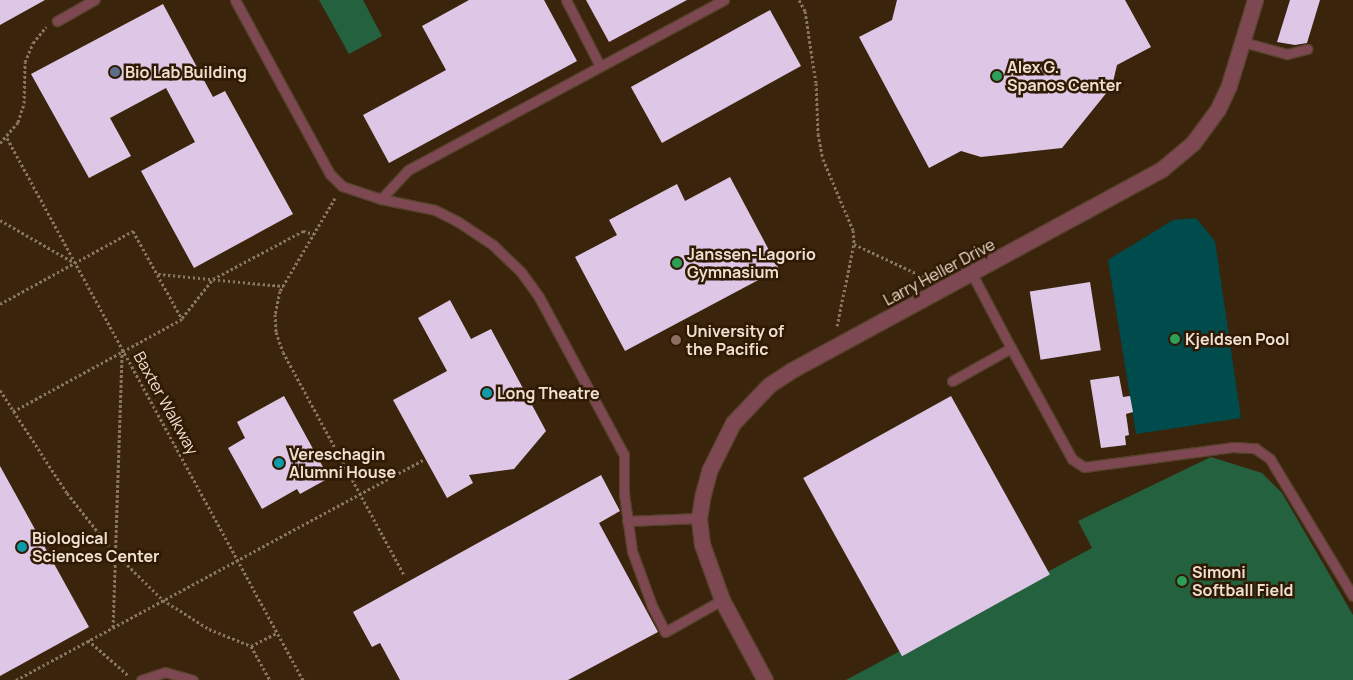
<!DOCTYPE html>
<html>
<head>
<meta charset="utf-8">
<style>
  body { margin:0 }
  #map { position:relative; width:1353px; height:680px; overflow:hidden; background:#3a240c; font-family:Manrope,sans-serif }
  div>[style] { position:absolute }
  .green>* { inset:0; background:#24613e }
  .water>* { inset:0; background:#004b4c }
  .building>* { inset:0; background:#dec7e6; transform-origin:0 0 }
  .path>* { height:3px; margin-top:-1.5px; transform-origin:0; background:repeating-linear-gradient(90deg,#897662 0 2.5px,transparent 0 5px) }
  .roads { filter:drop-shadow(1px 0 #57422c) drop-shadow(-1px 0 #57422c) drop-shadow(0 1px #57422c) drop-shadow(0 -1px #57422c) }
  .service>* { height:9px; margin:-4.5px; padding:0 4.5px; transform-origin:4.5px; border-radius:4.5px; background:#7e4853 }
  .minor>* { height:15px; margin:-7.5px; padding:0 7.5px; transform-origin:7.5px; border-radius:7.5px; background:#7e4853 }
  .dots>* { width:14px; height:14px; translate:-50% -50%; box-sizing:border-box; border:2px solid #301a03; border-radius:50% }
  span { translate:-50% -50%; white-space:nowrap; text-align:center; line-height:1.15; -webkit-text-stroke:5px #301a03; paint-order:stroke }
  .poi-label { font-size:16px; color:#efe0d2; font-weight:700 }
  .left { translate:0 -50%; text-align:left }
  .street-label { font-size:16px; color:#efe0d2 }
</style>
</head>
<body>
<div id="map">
  <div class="green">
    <i style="clip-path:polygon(319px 0,363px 0,382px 36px,349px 54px)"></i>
    <i style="clip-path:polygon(1211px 457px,1262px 473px,1282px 493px,1353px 615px,1353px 680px,846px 680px,1092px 548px,1078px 521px)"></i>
  </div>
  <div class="water">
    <i style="clip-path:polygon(1196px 218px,1215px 241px,1241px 418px,1136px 434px,1108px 260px,1173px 220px)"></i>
  </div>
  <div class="building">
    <i style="clip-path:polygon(0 0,45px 0,0 25px)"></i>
    <i style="clip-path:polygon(469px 0,544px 0,577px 61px,389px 163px,363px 115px,446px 70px,422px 26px)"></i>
    <i style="clip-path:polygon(586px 0,687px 0,609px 42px)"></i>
    <i style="clip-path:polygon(897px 0,1125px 0,1151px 47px,1117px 65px,1112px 86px,1062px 148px,981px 157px,961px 151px,929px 168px,859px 37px,892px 20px)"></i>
    <i style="clip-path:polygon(1290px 0,1320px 0,1307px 43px,1295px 45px,1277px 42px)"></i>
    <i style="clip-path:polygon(163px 4px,213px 97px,225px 91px,293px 214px,194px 268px,141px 171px,195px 142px,166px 88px,110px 118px,131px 156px,89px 178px,31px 74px)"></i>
    <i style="left:770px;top:10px;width:64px;height:159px;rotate:61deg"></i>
    <i style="clip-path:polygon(730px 177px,779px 269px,625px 351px,575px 257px,617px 235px,609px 220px,677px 184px,685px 201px)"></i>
    <i style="left:1090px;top:282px;width:69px;height:61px;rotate:81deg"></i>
    <i style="clip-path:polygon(450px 300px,471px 339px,491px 329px,546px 431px,514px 469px,469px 475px,473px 483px,447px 498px,393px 400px,447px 371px,418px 318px)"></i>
    <i style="clip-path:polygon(1119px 376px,1123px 397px,1130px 396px,1133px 412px,1126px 414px,1129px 435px,1125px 436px,1126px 445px,1101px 448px,1090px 380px)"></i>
    <i style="clip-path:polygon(284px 396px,329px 478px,300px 494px,297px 489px,262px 509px,228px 448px,245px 438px,237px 422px)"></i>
    <i style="left:951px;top:396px;width:204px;height:169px;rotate:61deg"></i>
    <i style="clip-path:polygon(0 466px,89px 627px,0 676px)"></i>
    <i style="clip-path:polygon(601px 475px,620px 511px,599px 523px,658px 632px,568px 680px,400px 680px,380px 643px,372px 647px,353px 612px)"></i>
  </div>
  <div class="path">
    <i style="left:799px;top:0;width:13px;rotate:61deg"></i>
    <i style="left:805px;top:11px;width:73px;rotate:81.3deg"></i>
    <i style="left:816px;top:83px;width:51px;rotate:87.8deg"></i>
    <i style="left:818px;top:134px;width:25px;rotate:79deg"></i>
    <i style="left:823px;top:159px;width:77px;rotate:67.1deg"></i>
    <i style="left:853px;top:230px;width:14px;rotate:86deg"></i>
    <i style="left:854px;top:244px;width:80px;rotate:25.3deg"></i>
    <i style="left:7px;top:138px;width:618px;rotate:61.36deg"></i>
    <i style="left:0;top:143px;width:28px;rotate:-49deg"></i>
    <i style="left:18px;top:122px;width:20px;rotate:-72deg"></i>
    <i style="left:24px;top:103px;width:41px;rotate:-88.6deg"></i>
    <i style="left:25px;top:62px;width:21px;rotate:-67deg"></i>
    <i style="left:33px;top:43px;width:21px;rotate:-51deg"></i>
    <i style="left:335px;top:198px;width:108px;rotate:120.6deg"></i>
    <i style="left:280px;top:291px;width:24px;rotate:102deg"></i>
    <i style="left:275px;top:314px;width:18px;rotate:87deg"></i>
    <i style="left:276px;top:332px;width:21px;rotate:71deg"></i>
    <i style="left:283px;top:352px;width:254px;rotate:61.5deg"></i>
    <i style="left:0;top:220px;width:84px;rotate:29.9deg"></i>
    <i style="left:158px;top:274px;width:126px;rotate:5.5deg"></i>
    <i style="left:0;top:304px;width:152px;rotate:-28.8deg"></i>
    <i style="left:133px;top:231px;width:101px;rotate:60.9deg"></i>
    <i style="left:182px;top:319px;width:194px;rotate:151.3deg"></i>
    <i style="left:182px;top:318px;width:50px;rotate:-51.5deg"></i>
    <i style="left:213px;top:279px;width:102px;rotate:-28.1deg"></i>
    <i style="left:303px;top:231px;width:11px;rotate:15deg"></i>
    <i style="left:837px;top:326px;width:84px;rotate:-78.3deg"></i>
    <i style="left:0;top:390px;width:123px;rotate:57deg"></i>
    <i style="left:67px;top:493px;width:74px;rotate:51.6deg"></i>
    <i style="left:113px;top:551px;width:70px;rotate:44.4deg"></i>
    <i style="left:163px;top:600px;width:54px;rotate:32.2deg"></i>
    <i style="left:209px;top:629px;width:45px;rotate:22deg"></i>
    <i style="left:251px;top:646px;width:39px;rotate:61deg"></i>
    <i style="left:113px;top:627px;width:276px;rotate:-88.1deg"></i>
    <i style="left:88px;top:640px;width:55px;rotate:41.3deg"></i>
    <i style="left:251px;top:646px;width:29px;rotate:-27deg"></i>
    <i style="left:16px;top:680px;width:465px;rotate:-28.4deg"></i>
  </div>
  <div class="roads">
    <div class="service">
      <i style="left:235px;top:0;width:198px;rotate:61.4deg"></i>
      <i style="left:330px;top:174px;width:17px;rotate:45deg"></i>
      <i style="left:342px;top:186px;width:41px;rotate:18.4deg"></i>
      <i style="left:381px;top:199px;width:55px;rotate:11.5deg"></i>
      <i style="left:435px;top:210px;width:25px;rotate:27deg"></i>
      <i style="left:457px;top:221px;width:43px;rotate:33.7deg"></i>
      <i style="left:493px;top:245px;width:39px;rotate:44deg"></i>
      <i style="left:521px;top:272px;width:31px;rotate:54deg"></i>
      <i style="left:539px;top:297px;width:179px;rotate:61.7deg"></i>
      <i style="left:624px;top:455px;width:39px;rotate:90deg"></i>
      <i style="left:624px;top:494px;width:58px;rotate:82deg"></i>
      <i style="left:632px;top:551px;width:59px;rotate:70deg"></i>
      <i style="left:652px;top:606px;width:29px;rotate:63deg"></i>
      <i style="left:665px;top:632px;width:65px;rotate:-29.3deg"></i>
      <i style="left:566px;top:0;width:74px;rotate:62.7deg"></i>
      <i style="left:57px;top:21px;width:43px;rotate:-29.6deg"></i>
      <i style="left:1243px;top:42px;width:46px;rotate:15.3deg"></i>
      <i style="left:1287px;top:54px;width:21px;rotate:-14deg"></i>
      <i style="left:381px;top:199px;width:40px;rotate:-47deg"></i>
      <i style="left:408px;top:170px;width:359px;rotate:-28.3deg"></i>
      <i style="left:1011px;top:348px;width:127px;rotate:61.2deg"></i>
      <i style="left:1072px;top:459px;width:14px;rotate:34deg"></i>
      <i style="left:1084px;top:467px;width:150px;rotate:-7.6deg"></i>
      <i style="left:1233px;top:447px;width:22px;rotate:3deg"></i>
      <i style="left:1255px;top:448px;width:19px;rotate:36deg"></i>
      <i style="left:1270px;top:459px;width:160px;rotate:58.8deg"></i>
      <i style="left:952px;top:381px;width:68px;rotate:-29.2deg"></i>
      <i style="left:1011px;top:348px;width:84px;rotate:-117.8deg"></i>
      <i style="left:627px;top:521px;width:72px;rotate:-2.4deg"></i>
      <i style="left:141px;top:680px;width:25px;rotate:-18deg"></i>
      <i style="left:165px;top:672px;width:29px;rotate:16deg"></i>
    </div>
    <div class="minor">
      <i style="left:765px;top:680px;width:91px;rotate:-118.3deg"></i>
      <i style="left:722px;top:600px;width:59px;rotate:-109.7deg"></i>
      <i style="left:702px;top:544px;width:26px;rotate:-97deg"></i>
      <i style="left:699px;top:518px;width:24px;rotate:-81deg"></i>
      <i style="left:703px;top:494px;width:24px;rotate:-75deg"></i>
      <i style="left:709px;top:471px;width:54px;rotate:-63.4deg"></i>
      <i style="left:733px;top:423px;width:52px;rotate:-46.5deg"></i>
      <i style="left:769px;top:385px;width:27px;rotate:-33deg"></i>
      <i style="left:792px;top:370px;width:421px;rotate:-28.5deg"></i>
      <i style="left:1162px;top:169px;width:40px;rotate:-40deg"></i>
      <i style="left:1193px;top:143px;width:42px;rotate:-53.7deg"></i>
      <i style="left:1218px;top:109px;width:26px;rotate:-65deg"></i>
      <i style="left:1229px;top:85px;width:89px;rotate:-73deg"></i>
    </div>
  </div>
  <div class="dots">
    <i style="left:115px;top:72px;background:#5c6f8a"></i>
    <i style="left:997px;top:76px;background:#2e9e5b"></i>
    <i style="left:677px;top:263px;background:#2e9e5b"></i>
    <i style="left:1175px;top:339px;background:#2e9e5b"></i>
    <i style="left:676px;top:340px;background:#8d6e63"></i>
    <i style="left:487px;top:393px;background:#0f9aa8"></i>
    <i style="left:279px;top:463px;background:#0f9aa8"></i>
    <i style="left:22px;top:547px;background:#0f9aa8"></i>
    <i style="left:1182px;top:581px;background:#2e9e5b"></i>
  </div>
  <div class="poi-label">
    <span class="left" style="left:1007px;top:76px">Alex G.<br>Spanos Center</span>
    <span class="left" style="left:125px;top:72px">Bio Lab Building</span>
    <span class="left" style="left:687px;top:263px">Janssen-Lagorio<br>Gymnasium</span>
    <span class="left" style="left:686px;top:340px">University of<br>the Pacific</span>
    <span class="left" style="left:1185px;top:339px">Kjeldsen Pool</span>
    <span class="left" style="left:497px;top:393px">Long Theatre</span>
    <span class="left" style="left:289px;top:463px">Vereschagin<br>Alumni House</span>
    <span class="left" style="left:32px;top:547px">Biological<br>Sciences Center</span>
    <span class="left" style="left:1192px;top:581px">Simoni<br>Softball Field</span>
  </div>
  <div class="street-label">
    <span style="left:939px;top:272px;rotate:-28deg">Larry Heller Drive</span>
    <span style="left:166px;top:403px;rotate:61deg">Baxter Walkway</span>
  </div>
</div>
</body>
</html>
